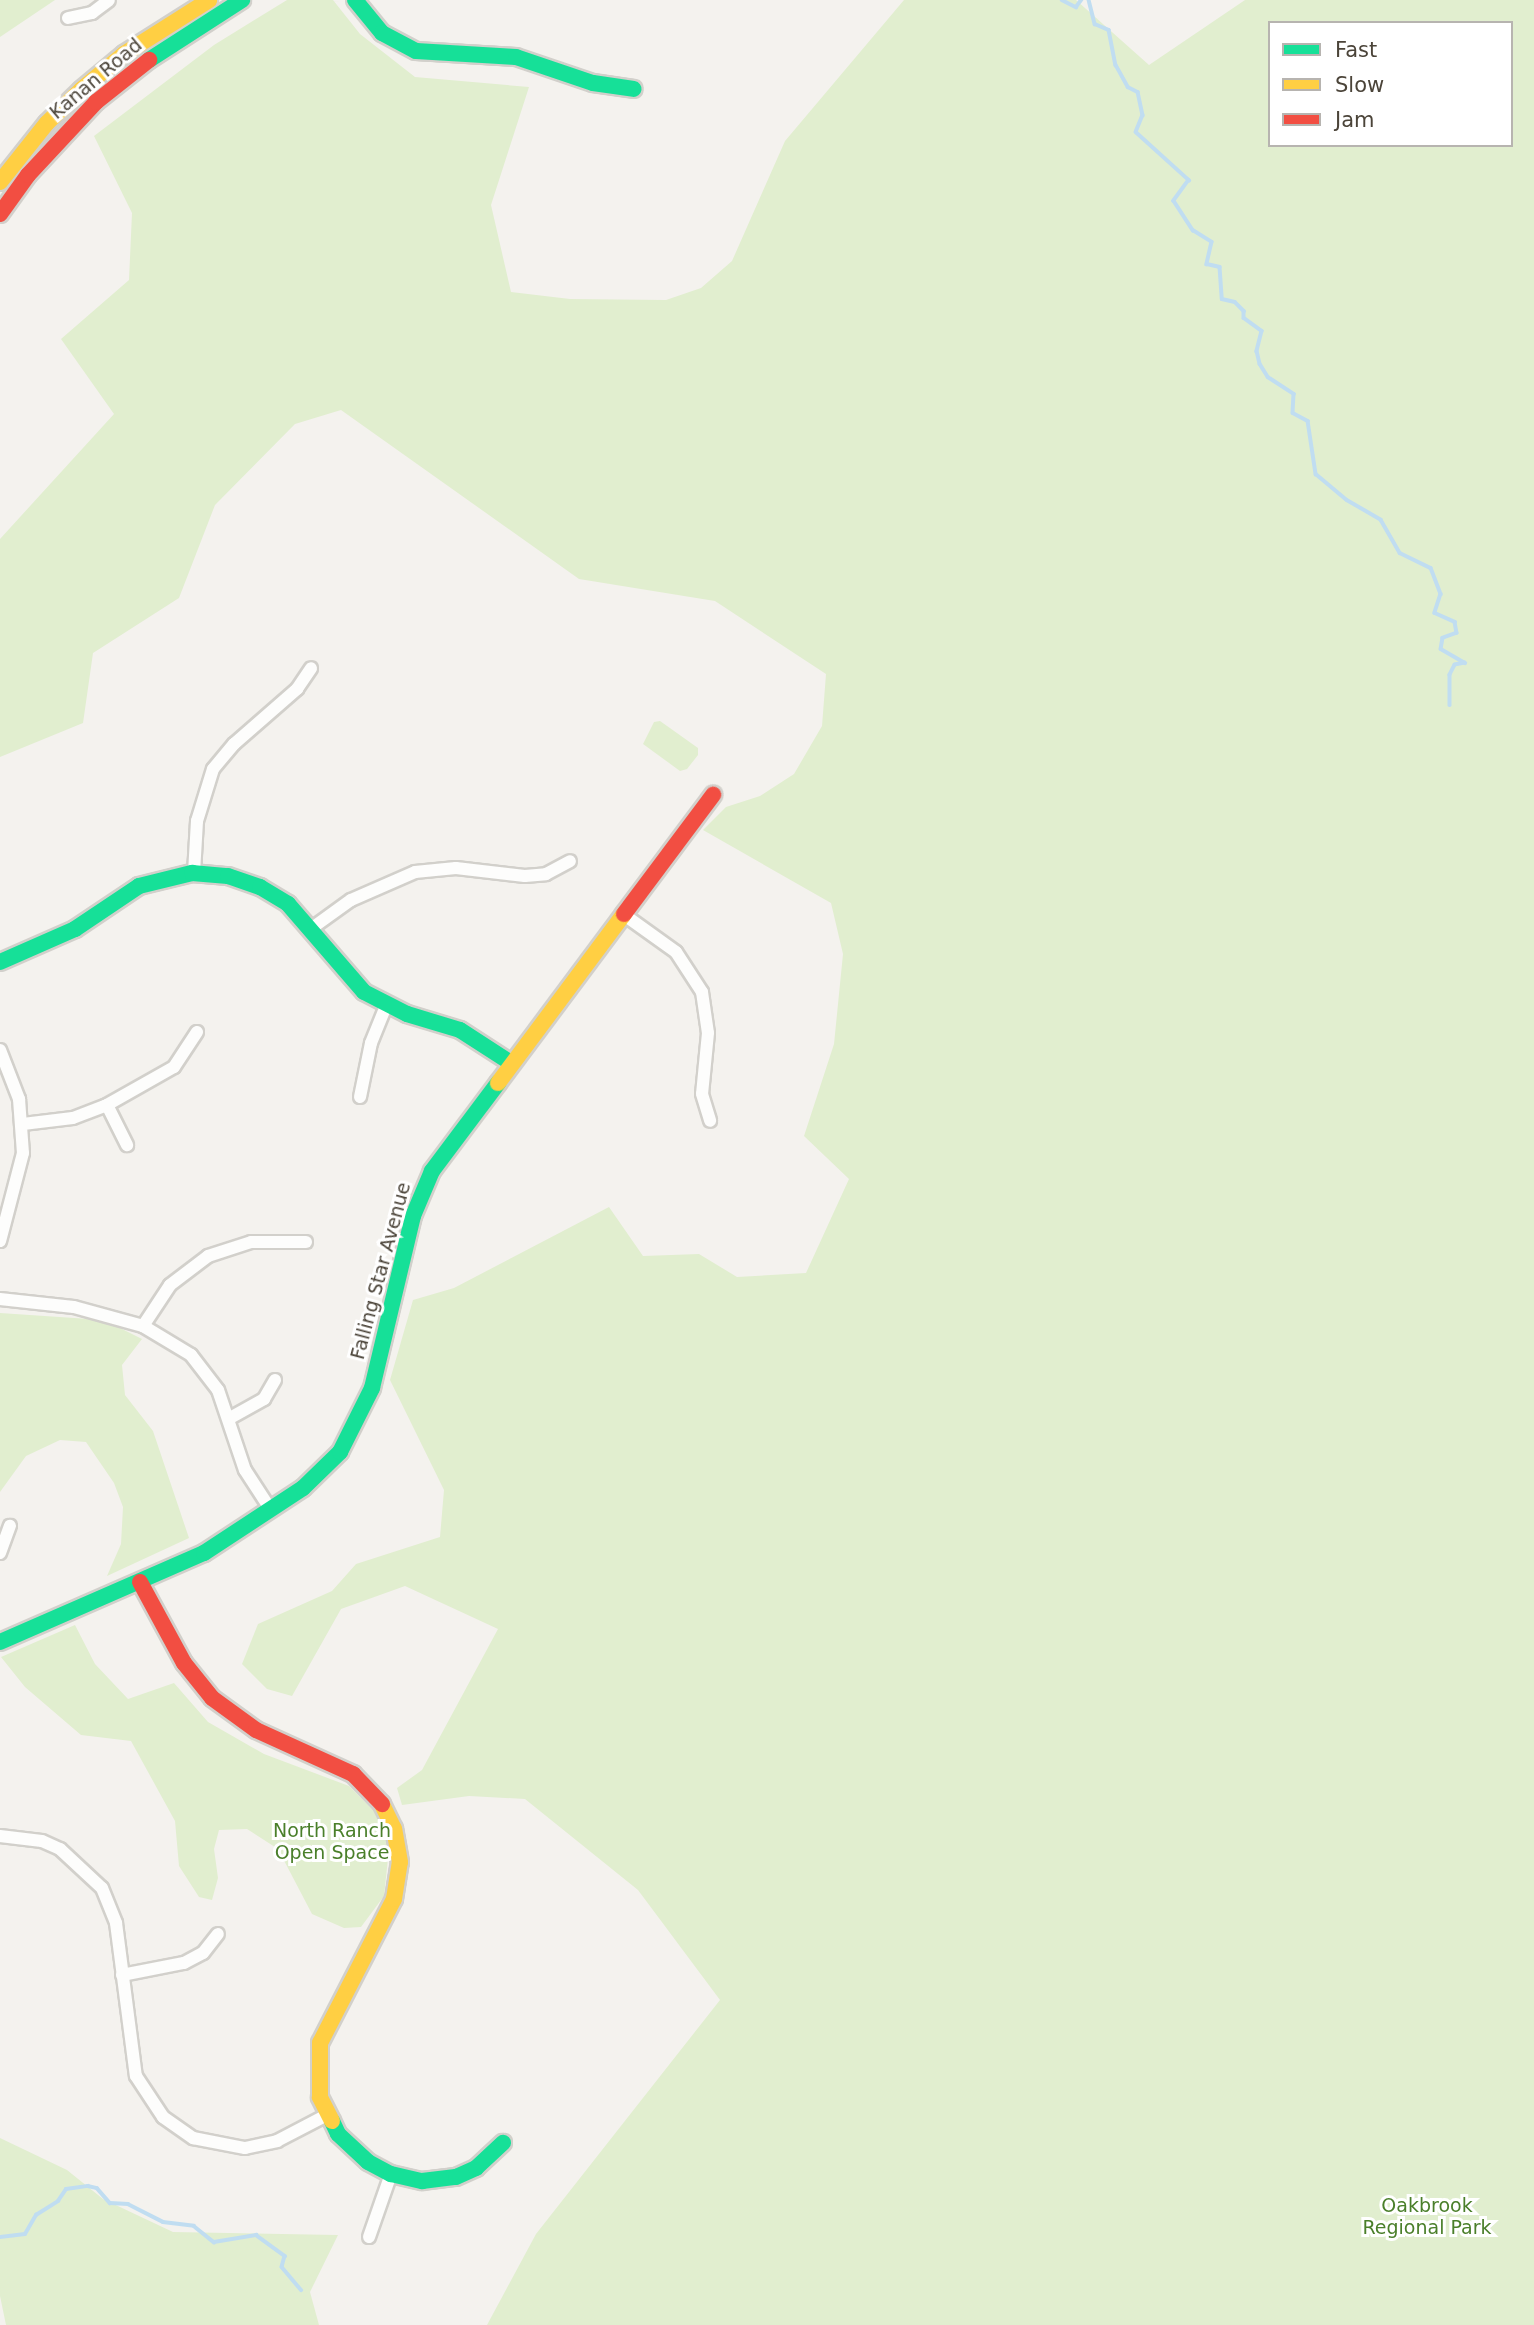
<!DOCTYPE html>
<html>
<head>
<meta charset="utf-8">
<style>
  body { margin:0 }
  #map { position:relative; width:1534px; height:2325px; overflow:hidden; background:#f4f2ee; font-family:"DejaVu Sans",sans-serif }
  div>[style] { position:absolute }
  .green>* { inset:0; background:#e1eecf }
  .stream>* { height:3.5px; margin:-1.75px; padding:0 1.75px; transform-origin:1.75px; border-radius:1.75px; background:#c0ddf1 }
  .roads { filter:drop-shadow(2px 0 #d2d0cb) drop-shadow(-2px 0 #d2d0cb) drop-shadow(0 2px #d2d0cb) drop-shadow(0 -2px #d2d0cb) }
  .street>* { height:12px; margin:-6px; padding:0 6px; transform-origin:6px; border-radius:6px; background:#fdfdfc }
  .fast>* { height:16px; margin:-8px; padding:0 8px; transform-origin:8px; border-radius:8px; background:#16e098 }
  .slow>* { height:16px; margin:-8px; padding:0 8px; transform-origin:8px; border-radius:8px; background:#ffcf43 }
  .jam>* { height:16px; margin:-8px; padding:0 8px; transform-origin:8px; border-radius:8px; background:#f24e42 }
  span { translate:-50% -50%; white-space:nowrap; text-align:center; line-height:1.15; -webkit-text-stroke:6px #fff; paint-order:stroke }
  .street-label { font-size:19px; color:#4b4439 }
  .park-label { font-size:19px; color:#4a7f2a }
  .legend { position:absolute; left:1268px; top:21px; width:245px; height:126px; box-sizing:border-box; background:#fff; border:2px solid #b7b4b0; margin:0; padding:9px 12px; list-style:none; font-size:21px; color:#4b4439 }
  .legend li { display:flex; align-items:center; gap:14px; height:35px }
  .legend b { width:35px; border:2px solid #b7b4b0 }
</style>
</head>
<body>
<div id="map">
  <div class="green">
    <i style="clip-path:polygon(0 0,55px 0,0 37px)"></i>
    <i style="clip-path:polygon(evenodd,287px 0,333px 0,360px 34px,415px 77px,529px 87px,491px 205px,511px 292px,570px 299px,666px 300px,701px 288px,732px 261px,785px 141px,904px 0,1076px 0,1149px 65px,1245px 0,1534px 0,1534px 2325px,487px 2325px,536px 2234px,720px 2000px,638px 1890px,525px 1799px,469px 1796px,402px 1805px,397px 1788px,422px 1770px,498px 1629px,405px 1586px,341px 1609px,292px 1696px,267px 1689px,242px 1664px,258px 1624px,332px 1591px,356px 1564px,440px 1537px,444px 1490px,390px 1380px,413px 1300px,454px 1288px,609px 1207px,643px 1256px,699px 1254px,737px 1277px,806px 1273px,849px 1179px,804px 1136px,834px 1044px,843px 954px,831px 903px,703px 830px,726px 807px,760px 796px,794px 774px,822px 726px,826px 674px,715px 601px,579px 579px,341px 410px,295px 424px,215px 505px,179px 598px,93px 653px,83px 723px,0 757px,0 539px,114px 414px,61px 339px,129px 280px,132px 213px,94px 136px,214px 45px,287px 0,1270px 23px,1511px 23px,1511px 145px,1270px 145px,1270px 23px)"></i>
    <i style="clip-path:polygon(660px 721px,698px 748px,698px 755px,687px 769px,680px 771px,643px 744px,654px 722px)"></i>
    <i style="clip-path:polygon(0 1313px,104px 1320px,142px 1339px,122px 1365px,125px 1395px,153px 1431px,189px 1538px,107px 1576px,121px 1544px,123px 1507px,114px 1483px,86px 1442px,60px 1440px,26px 1456px,0 1492px)"></i>
    <i style="clip-path:polygon(75px 1625px,95px 1664px,128px 1699px,174px 1683px,208px 1722px,264px 1754px,349px 1786px,377px 1814px,389px 1849px,384px 1896px,361px 1927px,344px 1928px,312px 1914px,278px 1849px,247px 1829px,219px 1830px,214px 1849px,218px 1878px,212px 1900px,199px 1897px,179px 1866px,175px 1821px,131px 1741px,81px 1735px,25px 1687px,1px 1657px)"></i>
    <i style="clip-path:polygon(0 2138px,67px 2170px,103px 2199px,173px 2232px,338px 2235px,310px 2292px,319px 2325px,6px 2325px,0 2296px)"></i>
  </div>
  <div class="stream">
    <i style="left:1062px;top:0;width:16px;rotate:27deg"></i>
    <i style="left:1076px;top:7px;width:9px;rotate:-54deg"></i>
    <i style="left:1089px;top:0;width:25px;rotate:76deg"></i>
    <i style="left:1095px;top:24px;width:15px;rotate:23deg"></i>
    <i style="left:1109px;top:30px;width:36px;rotate:79deg"></i>
    <i style="left:1116px;top:65px;width:25px;rotate:61deg"></i>
    <i style="left:1128px;top:87px;width:11px;rotate:27deg"></i>
    <i style="left:1138px;top:92px;width:24px;rotate:78deg"></i>
    <i style="left:1143px;top:115px;width:18px;rotate:112deg"></i>
    <i style="left:1136px;top:132px;width:72px;rotate:42.2deg"></i>
    <i style="left:1189px;top:180px;width:26px;rotate:126deg"></i>
    <i style="left:1174px;top:201px;width:35px;rotate:57deg"></i>
    <i style="left:1193px;top:230px;width:22px;rotate:32deg"></i>
    <i style="left:1212px;top:242px;width:23px;rotate:103deg"></i>
    <i style="left:1207px;top:264px;width:13px;rotate:13deg"></i>
    <i style="left:1220px;top:267px;width:32px;rotate:86deg"></i>
    <i style="left:1222px;top:299px;width:13px;rotate:13deg"></i>
    <i style="left:1235px;top:302px;width:13px;rotate:45deg"></i>
    <i style="left:1244px;top:311px;width:7px;rotate:90deg"></i>
    <i style="left:1244px;top:318px;width:22px;rotate:36deg"></i>
    <i style="left:1262px;top:331px;width:21px;rotate:104deg"></i>
    <i style="left:1257px;top:351px;width:13px;rotate:77deg"></i>
    <i style="left:1260px;top:364px;width:15px;rotate:58deg"></i>
    <i style="left:1268px;top:377px;width:31px;rotate:33deg"></i>
    <i style="left:1294px;top:394px;width:19px;rotate:93deg"></i>
    <i style="left:1293px;top:413px;width:17px;rotate:28deg"></i>
    <i style="left:1308px;top:421px;width:54px;rotate:81.4deg"></i>
    <i style="left:1316px;top:474px;width:40px;rotate:40deg"></i>
    <i style="left:1347px;top:500px;width:39px;rotate:30deg"></i>
    <i style="left:1381px;top:520px;width:38px;rotate:60deg"></i>
    <i style="left:1400px;top:553px;width:34px;rotate:26deg"></i>
    <i style="left:1431px;top:568px;width:28px;rotate:69deg"></i>
    <i style="left:1441px;top:594px;width:20px;rotate:108deg"></i>
    <i style="left:1435px;top:613px;width:22px;rotate:24deg"></i>
    <i style="left:1455px;top:622px;width:11px;rotate:80deg"></i>
    <i style="left:1457px;top:633px;width:15px;rotate:160deg"></i>
    <i style="left:1443px;top:638px;width:11px;rotate:100deg"></i>
    <i style="left:1441px;top:649px;width:28px;rotate:30deg"></i>
    <i style="left:1465px;top:663px;width:10px;rotate:169deg"></i>
    <i style="left:1455px;top:665px;width:11px;rotate:117deg"></i>
    <i style="left:1450px;top:675px;width:30px;rotate:90deg"></i>
    <i style="left:0;top:2237px;width:25px;rotate:-7deg"></i>
    <i style="left:25px;top:2234px;width:22px;rotate:-60deg"></i>
    <i style="left:36px;top:2215px;width:26px;rotate:-32deg"></i>
    <i style="left:58px;top:2201px;width:14px;rotate:-56deg"></i>
    <i style="left:66px;top:2189px;width:22px;rotate:-8deg"></i>
    <i style="left:88px;top:2186px;width:9px;rotate:13deg"></i>
    <i style="left:97px;top:2188px;width:20px;rotate:49deg"></i>
    <i style="left:110px;top:2203px;width:18px;rotate:3deg"></i>
    <i style="left:128px;top:2204px;width:39px;rotate:27deg"></i>
    <i style="left:163px;top:2222px;width:31px;rotate:7deg"></i>
    <i style="left:194px;top:2226px;width:26px;rotate:39deg"></i>
    <i style="left:214px;top:2242px;width:43px;rotate:-9.5deg"></i>
    <i style="left:256px;top:2235px;width:36px;rotate:36deg"></i>
    <i style="left:285px;top:2256px;width:11px;rotate:105deg"></i>
    <i style="left:282px;top:2267px;width:30px;rotate:50deg"></i>
  </div>
  <div class="roads">
    <div class="street">
      <i style="left:68px;top:18px;width:25px;rotate:-12deg"></i>
      <i style="left:92px;top:13px;width:21px;rotate:-37deg"></i>
      <i style="left:194px;top:873px;width:52px;rotate:-86.7deg"></i>
      <i style="left:197px;top:821px;width:54px;rotate:-72.9deg"></i>
      <i style="left:213px;top:769px;width:33px;rotate:-50deg"></i>
      <i style="left:234px;top:744px;width:84px;rotate:-41.1deg"></i>
      <i style="left:297px;top:689px;width:25px;rotate:-56deg"></i>
      <i style="left:623px;top:914px;width:65px;rotate:35.6deg"></i>
      <i style="left:676px;top:952px;width:48px;rotate:57deg"></i>
      <i style="left:702px;top:992px;width:41px;rotate:81.7deg"></i>
      <i style="left:708px;top:1033px;width:61px;rotate:95.6deg"></i>
      <i style="left:702px;top:1094px;width:28px;rotate:73deg"></i>
      <i style="left:312px;top:928px;width:48px;rotate:-35.7deg"></i>
      <i style="left:351px;top:900px;width:70px;rotate:-23.6deg"></i>
      <i style="left:415px;top:872px;width:41px;rotate:-5.6deg"></i>
      <i style="left:456px;top:868px;width:69px;rotate:6.6deg"></i>
      <i style="left:525px;top:876px;width:21px;rotate:-5deg"></i>
      <i style="left:546px;top:874px;width:27px;rotate:-28deg"></i>
      <i style="left:0;top:1050px;width:53px;rotate:68.8deg"></i>
      <i style="left:19px;top:1099px;width:54px;rotate:85.8deg"></i>
      <i style="left:23px;top:1153px;width:91px;rotate:104.6deg"></i>
      <i style="left:360px;top:1097px;width:55px;rotate:-78.5deg"></i>
      <i style="left:371px;top:1043px;width:40px;rotate:-68deg"></i>
      <i style="left:107px;top:1105px;width:45px;rotate:63.4deg"></i>
      <i style="left:23px;top:1124px;width:50px;rotate:-6.8deg"></i>
      <i style="left:73px;top:1118px;width:34px;rotate:-21deg"></i>
      <i style="left:105px;top:1106px;width:79px;rotate:-29.5deg"></i>
      <i style="left:174px;top:1067px;width:42px;rotate:-56.7deg"></i>
      <i style="left:0;top:1299px;width:74px;rotate:6.2deg"></i>
      <i style="left:74px;top:1307px;width:72px;rotate:15.4deg"></i>
      <i style="left:143px;top:1326px;width:56px;rotate:31.1deg"></i>
      <i style="left:191px;top:1355px;width:44px;rotate:52.4deg"></i>
      <i style="left:218px;top:1390px;width:84px;rotate:71.4deg"></i>
      <i style="left:245px;top:1470px;width:48px;rotate:57deg"></i>
      <i style="left:143px;top:1326px;width:49px;rotate:-56.6deg"></i>
      <i style="left:170px;top:1285px;width:48px;rotate:-37.3deg"></i>
      <i style="left:208px;top:1256px;width:45px;rotate:-18deg"></i>
      <i style="left:251px;top:1242px;width:55px"></i>
      <i style="left:230px;top:1418px;width:39px;rotate:-29deg"></i>
      <i style="left:264px;top:1399px;width:22px;rotate:-60deg"></i>
      <i style="left:0;top:1553px;width:29px;rotate:-70deg"></i>
      <i style="left:0;top:1836px;width:42px;rotate:6.8deg"></i>
      <i style="left:42px;top:1841px;width:20px;rotate:24deg"></i>
      <i style="left:60px;top:1849px;width:57px;rotate:42.9deg"></i>
      <i style="left:102px;top:1888px;width:38px;rotate:68deg"></i>
      <i style="left:116px;top:1923px;width:154px;rotate:82.6deg"></i>
      <i style="left:136px;top:2076px;width:49px;rotate:56.6deg"></i>
      <i style="left:163px;top:2117px;width:37px;rotate:35deg"></i>
      <i style="left:193px;top:2138px;width:53px;rotate:10.9deg"></i>
      <i style="left:245px;top:2148px;width:33px;rotate:-12deg"></i>
      <i style="left:277px;top:2141px;width:56px;rotate:-27.5deg"></i>
      <i style="left:122px;top:1975px;width:63px;rotate:-11deg"></i>
      <i style="left:184px;top:1963px;width:21px;rotate:-28deg"></i>
      <i style="left:203px;top:1953px;width:24px;rotate:-52deg"></i>
      <i style="left:369px;top:2237px;width:67px;rotate:-70.8deg"></i>
    </div>
    <div class="fast">
      <i style="left:355px;top:0;width:43px;rotate:50.7deg"></i>
      <i style="left:382px;top:33px;width:38px;rotate:28deg"></i>
      <i style="left:416px;top:51px;width:100px;rotate:3.4deg"></i>
      <i style="left:516px;top:57px;width:81px;rotate:18.7deg"></i>
      <i style="left:593px;top:83px;width:41px;rotate:8.3deg"></i>
      <i style="left:149px;top:60px;width:111px;rotate:-32.8deg"></i>
      <i style="left:0;top:962px;width:82px;rotate:-23.7deg"></i>
      <i style="left:75px;top:929px;width:77px;rotate:-33.9deg"></i>
      <i style="left:139px;top:886px;width:55px;rotate:-13.8deg"></i>
      <i style="left:192px;top:873px;width:36px;rotate:5deg"></i>
      <i style="left:228px;top:876px;width:34px;rotate:19deg"></i>
      <i style="left:260px;top:887px;width:33px;rotate:31deg"></i>
      <i style="left:288px;top:904px;width:116px;rotate:49.2deg"></i>
      <i style="left:364px;top:992px;width:48px;rotate:27.1deg"></i>
      <i style="left:407px;top:1014px;width:55px;rotate:16.8deg"></i>
      <i style="left:460px;top:1030px;width:61px;rotate:32.9deg"></i>
      <i style="left:0;top:1642px;width:223px;rotate:-23.6deg"></i>
      <i style="left:204px;top:1553px;width:118px;rotate:-33.3deg"></i>
      <i style="left:303px;top:1488px;width:52px;rotate:-44.2deg"></i>
      <i style="left:340px;top:1452px;width:72px;rotate:-63.4deg"></i>
      <i style="left:372px;top:1388px;width:177px;rotate:-76.6deg"></i>
      <i style="left:413px;top:1216px;width:49px;rotate:-67.1deg"></i>
      <i style="left:432px;top:1171px;width:110px;rotate:-53.1deg"></i>
      <i style="left:332px;top:2121px;width:14px;rotate:65deg"></i>
      <i style="left:338px;top:2134px;width:41px;rotate:43deg"></i>
      <i style="left:368px;top:2162px;width:26px;rotate:28deg"></i>
      <i style="left:391px;top:2174px;width:32px;rotate:13deg"></i>
      <i style="left:422px;top:2181px;width:34px;rotate:-7deg"></i>
      <i style="left:456px;top:2177px;width:22px;rotate:-24deg"></i>
      <i style="left:476px;top:2168px;width:37px;rotate:-43deg"></i>
    </div>
    <div class="slow">
      <i style="left:0;top:182px;width:75px;rotate:-51.5deg"></i>
      <i style="left:47px;top:123px;width:47px;rotate:-44.1deg"></i>
      <i style="left:81px;top:90px;width:56px;rotate:-39.9deg"></i>
      <i style="left:124px;top:54px;width:101px;rotate:-32.4deg"></i>
      <i style="left:498px;top:1083px;width:211px;rotate:-53.3deg"></i>
      <i style="left:332px;top:2121px;width:27px;rotate:-117deg"></i>
      <i style="left:320px;top:2097px;width:54px;rotate:-90deg"></i>
      <i style="left:320px;top:2043px;width:162px;rotate:-62.8deg"></i>
      <i style="left:394px;top:1899px;width:37px;rotate:-81deg"></i>
      <i style="left:400px;top:1862px;width:34px;rotate:-100deg"></i>
      <i style="left:394px;top:1829px;width:28px;rotate:-116deg"></i>
    </div>
    <div class="jam">
      <i style="left:0;top:214px;width:48px;rotate:-54.3deg"></i>
      <i style="left:28px;top:175px;width:100px;rotate:-47deg"></i>
      <i style="left:96px;top:102px;width:68px;rotate:-38.4deg"></i>
      <i style="left:624px;top:914px;width:149px;rotate:-53.2deg"></i>
      <i style="left:140px;top:1582px;width:92px;rotate:61.5deg"></i>
      <i style="left:184px;top:1663px;width:45px;rotate:51.3deg"></i>
      <i style="left:212px;top:1698px;width:54px;rotate:36deg"></i>
      <i style="left:256px;top:1730px;width:107px;rotate:24.4deg"></i>
      <i style="left:353px;top:1774px;width:42px;rotate:46deg"></i>
    </div>
  </div>
  <div class="street-label">
    <span style="left:96px;top:79px;rotate:-40deg">Kanan Road</span>
    <span style="left:381px;top:1271px;rotate:-75deg">Falling Star Avenue</span>
  </div>
  <div class="park-label">
    <span style="left:332px;top:1842px">North Ranch<br>Open Space</span>
    <span style="left:1427px;top:2217px">Oakbrook<br>Regional Park</span>
  </div>
  <ul class="legend">
  <li><b style="height:9px;background:#16e098"></b>Fast</li>
  <li><b style="height:9px;background:#ffcf43"></b>Slow</li>
  <li><b style="height:9px;background:#f24e42"></b>Jam</li>
  </ul>
</div>
</body>
</html>
